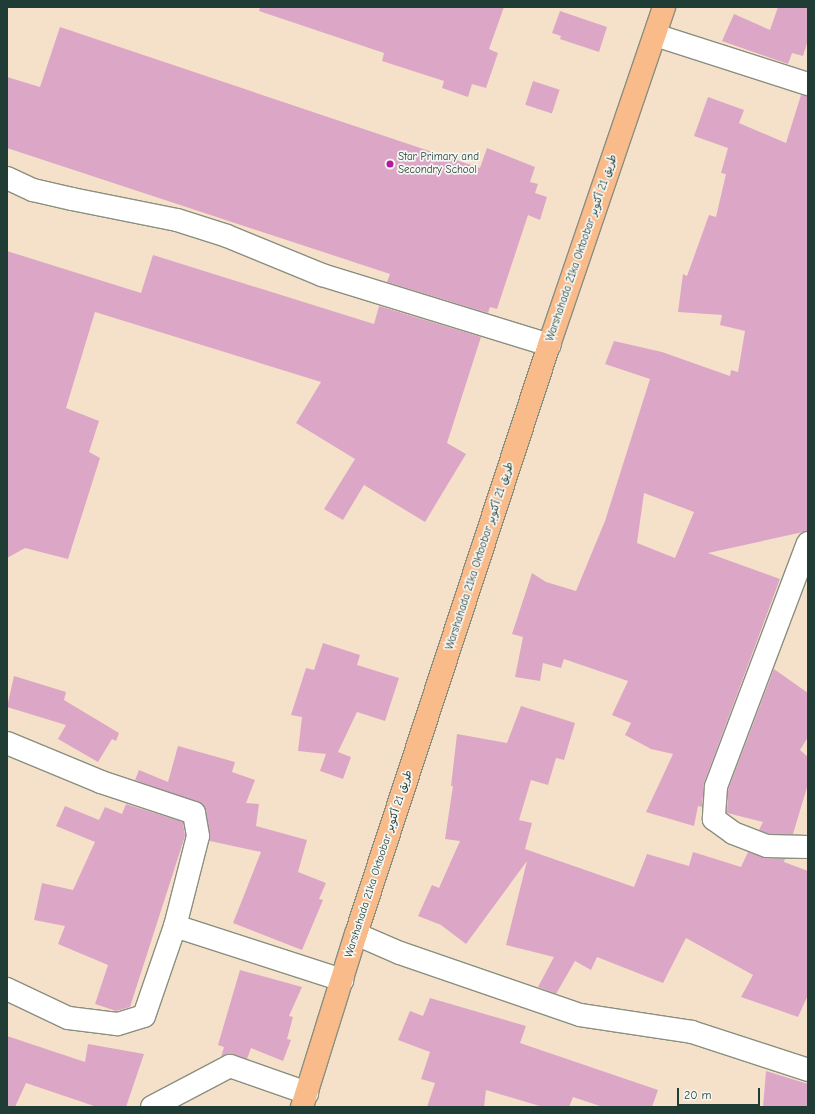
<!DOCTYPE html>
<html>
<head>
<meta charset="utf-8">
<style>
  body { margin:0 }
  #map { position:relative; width:815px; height:1114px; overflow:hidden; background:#f5e1ca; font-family:"Comic Neue","Playpen Sans Arabic",sans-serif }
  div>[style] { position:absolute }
  .building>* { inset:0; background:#dca7c7; transform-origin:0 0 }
  .roads { filter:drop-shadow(1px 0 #8a8f7f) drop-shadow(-1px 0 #8a8f7f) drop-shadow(0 1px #8a8f7f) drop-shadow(0 -1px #8a8f7f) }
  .minor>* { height:22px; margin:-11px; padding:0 11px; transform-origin:11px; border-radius:11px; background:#fff }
  .major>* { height:22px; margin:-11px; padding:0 11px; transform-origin:11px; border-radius:11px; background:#fabb8b }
  .dots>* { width:11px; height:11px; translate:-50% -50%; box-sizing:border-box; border:2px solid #f6f6f2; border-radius:50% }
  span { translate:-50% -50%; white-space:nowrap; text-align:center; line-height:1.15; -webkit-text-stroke:3.5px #f6f6f2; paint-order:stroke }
  .poi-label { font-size:11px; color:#1f3d34 }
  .left { translate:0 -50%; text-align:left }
  .street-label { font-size:11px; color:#1f3d34 }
  .frame { position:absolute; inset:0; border:8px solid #1f3d34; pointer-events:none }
  .scale { position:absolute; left:677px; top:1088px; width:83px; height:18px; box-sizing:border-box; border:2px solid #1f3d34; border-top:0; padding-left:5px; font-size:12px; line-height:14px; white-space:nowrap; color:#1f3d34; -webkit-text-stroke:3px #f6f6f2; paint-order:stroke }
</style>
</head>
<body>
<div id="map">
  <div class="building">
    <i style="clip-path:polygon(260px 7px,504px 7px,489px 49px,498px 53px,486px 88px,472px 84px,468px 97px,442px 88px,444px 81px,382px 61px,384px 53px,259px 11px)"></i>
    <i style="clip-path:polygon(778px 7px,808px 7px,808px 40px,803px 56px,792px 53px,788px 64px,722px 41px,734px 14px,770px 30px)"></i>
    <i style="clip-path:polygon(560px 11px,607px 27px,599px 52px,560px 39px,561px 36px,552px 33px)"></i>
    <i style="clip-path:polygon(60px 27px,480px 168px,487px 148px,535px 167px,530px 182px,538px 184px,535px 193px,547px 197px,540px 220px,528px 215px,497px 309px,490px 307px,488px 313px,387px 282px,390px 274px,7px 148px,7px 77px,40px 87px)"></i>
    <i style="left:533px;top:81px;width:28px;height:25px;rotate:18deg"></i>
    <i style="clip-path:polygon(evenodd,801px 95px,808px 96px,808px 531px,708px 553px,780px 579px,704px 783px,702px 807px,698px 806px,694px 826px,646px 812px,673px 754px,651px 749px,625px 735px,631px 723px,612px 715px,628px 681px,564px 659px,561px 668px,543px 663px,540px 681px,515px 677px,523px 637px,512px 634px,532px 573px,546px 582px,576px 591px,605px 521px,650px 379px,605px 364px,614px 341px,662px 352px,730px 376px,731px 370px,738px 372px,745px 331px,720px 325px,722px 315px,678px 312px,683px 274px,687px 276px,709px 215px,716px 217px,726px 174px,721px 173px,728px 148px,694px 136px,708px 97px,744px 110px,739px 123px,786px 143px,801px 95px,644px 493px,694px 512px,675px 558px,637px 543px,644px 493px)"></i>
    <i style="clip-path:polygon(7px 251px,141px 293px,153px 255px,374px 324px,379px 306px,481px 337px,447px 443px,466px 454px,425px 522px,364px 485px,343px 520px,324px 509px,355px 459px,296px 423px,321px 382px,95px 312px,66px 408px,99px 421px,89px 452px,100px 458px,68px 559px,25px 548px,7px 558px)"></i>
    <i style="clip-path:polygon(323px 643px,360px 655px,357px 665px,399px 678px,385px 721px,357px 712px,338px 752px,351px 757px,343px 779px,320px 771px,326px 754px,298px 751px,302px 717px,291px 715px,306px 668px,314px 670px)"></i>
    <i style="clip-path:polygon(774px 669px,808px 693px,808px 737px,800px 750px,808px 757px,808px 784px,793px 834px,769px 834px,759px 830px,763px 822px,727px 813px,728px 790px)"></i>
    <i style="clip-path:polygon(14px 676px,66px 692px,64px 700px,119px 733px,116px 741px,112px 739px,98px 762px,58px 739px,66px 725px,7px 707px)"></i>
    <i style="clip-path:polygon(521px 706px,575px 723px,564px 760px,556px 758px,548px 785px,531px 780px,519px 820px,532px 823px,525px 849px,634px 887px,647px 854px,689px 866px,693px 852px,741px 867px,748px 852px,766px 858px,785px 859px,784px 862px,808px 871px,808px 995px,798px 1017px,741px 997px,753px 975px,686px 938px,663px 983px,597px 957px,591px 970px,575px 961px,556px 994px,538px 987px,554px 957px,506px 945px,527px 861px,466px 944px,441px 925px,418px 916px,432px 885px,439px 888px,460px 841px,445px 839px,453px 786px,451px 786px,457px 734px,507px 743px)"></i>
    <i style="clip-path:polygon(178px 746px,235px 762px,232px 772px,255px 780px,246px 803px,259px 804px,256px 826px,307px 840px,298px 872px,326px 883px,319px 899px,323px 900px,302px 950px,233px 923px,261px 852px,210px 841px,206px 811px,203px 805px,135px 780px,139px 770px,168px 782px)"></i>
    <i style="clip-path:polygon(126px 804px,183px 822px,185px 836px,130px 1007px,116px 1011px,95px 1004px,108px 965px,58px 944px,65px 926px,34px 920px,42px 883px,73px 890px,95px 842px,56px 826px,65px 806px,99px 820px,105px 807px,122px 814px)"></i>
    <i style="clip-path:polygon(240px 970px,302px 987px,289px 1016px,293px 1017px,287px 1039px,291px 1040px,283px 1061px,251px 1048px,247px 1059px,229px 1054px,221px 1057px,224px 1047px,218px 1045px)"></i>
    <i style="clip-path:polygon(430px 998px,526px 1026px,520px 1043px,658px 1090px,652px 1107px,603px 1107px,573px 1097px,569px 1107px,543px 1107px,486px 1090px,484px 1107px,427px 1107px,435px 1083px,421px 1079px,430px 1052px,398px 1040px,410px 1011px,423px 1016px)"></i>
    <i style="clip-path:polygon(7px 1036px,85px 1062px,88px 1044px,144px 1054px,126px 1107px,97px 1107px,26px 1083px,15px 1107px,7px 1107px)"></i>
    <i style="clip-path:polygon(766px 1071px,808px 1084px,808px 1107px,763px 1107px)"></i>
  </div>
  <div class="roads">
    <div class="minor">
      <i style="left:655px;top:35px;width:161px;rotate:17.8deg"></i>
      <i style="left:7px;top:178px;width:29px;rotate:25deg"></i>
      <i style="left:33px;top:190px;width:40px;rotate:13deg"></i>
      <i style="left:72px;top:199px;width:107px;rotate:11.3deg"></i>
      <i style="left:177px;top:220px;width:52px;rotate:17.7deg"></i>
      <i style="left:227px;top:236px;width:103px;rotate:22.3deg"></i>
      <i style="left:322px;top:275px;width:238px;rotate:17.1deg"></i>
      <i style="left:808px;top:543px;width:261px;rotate:110.7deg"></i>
      <i style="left:716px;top:787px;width:32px;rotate:94deg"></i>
      <i style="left:714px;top:819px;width:24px;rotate:36deg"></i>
      <i style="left:733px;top:833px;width:36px;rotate:21deg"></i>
      <i style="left:767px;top:846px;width:41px;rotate:1.4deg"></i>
      <i style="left:7px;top:743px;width:102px;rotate:22.5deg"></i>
      <i style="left:101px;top:782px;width:98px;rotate:18.4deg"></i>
      <i style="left:194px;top:813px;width:23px;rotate:80deg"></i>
      <i style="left:198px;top:836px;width:93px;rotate:104.3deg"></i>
      <i style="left:175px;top:926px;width:95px;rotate:109deg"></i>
      <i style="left:144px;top:1016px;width:28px;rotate:163deg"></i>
      <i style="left:117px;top:1024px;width:49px;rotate:-173deg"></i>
      <i style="left:68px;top:1018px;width:68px;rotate:-154.6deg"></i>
      <i style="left:175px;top:926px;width:176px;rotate:17.9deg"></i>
      <i style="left:356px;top:934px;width:48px;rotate:23.4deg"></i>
      <i style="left:400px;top:953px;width:190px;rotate:19deg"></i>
      <i style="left:580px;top:1015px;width:113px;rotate:8.6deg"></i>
      <i style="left:692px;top:1032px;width:122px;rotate:18.1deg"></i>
      <i style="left:152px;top:1107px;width:88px;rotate:-27.7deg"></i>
      <i style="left:230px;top:1066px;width:82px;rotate:19.3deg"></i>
    </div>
    <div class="major">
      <i style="left:302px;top:1107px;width:181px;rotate:-72.7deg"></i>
      <i style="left:356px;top:934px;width:620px;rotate:-71.86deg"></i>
      <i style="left:549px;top:345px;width:357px;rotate:-71.2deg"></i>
    </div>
  </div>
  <div class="dots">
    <i style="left:390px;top:164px;background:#b5179e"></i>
  </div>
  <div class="poi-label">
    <span class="left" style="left:398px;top:164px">Star Primary and<br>Secondry School</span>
  </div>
  <div class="street-label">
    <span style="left:582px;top:248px;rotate:-71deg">Warshahada 21ka Oktoobar طريق 21 أكتوبر</span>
    <span style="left:480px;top:556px;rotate:-72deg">Warshahada 21ka Oktoobar طريق 21 أكتوبر</span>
    <span style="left:379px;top:864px;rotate:-72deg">Warshahada 21ka Oktoobar طريق 21 أكتوبر</span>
  </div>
  <div class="frame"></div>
  <div class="scale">20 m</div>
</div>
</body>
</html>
